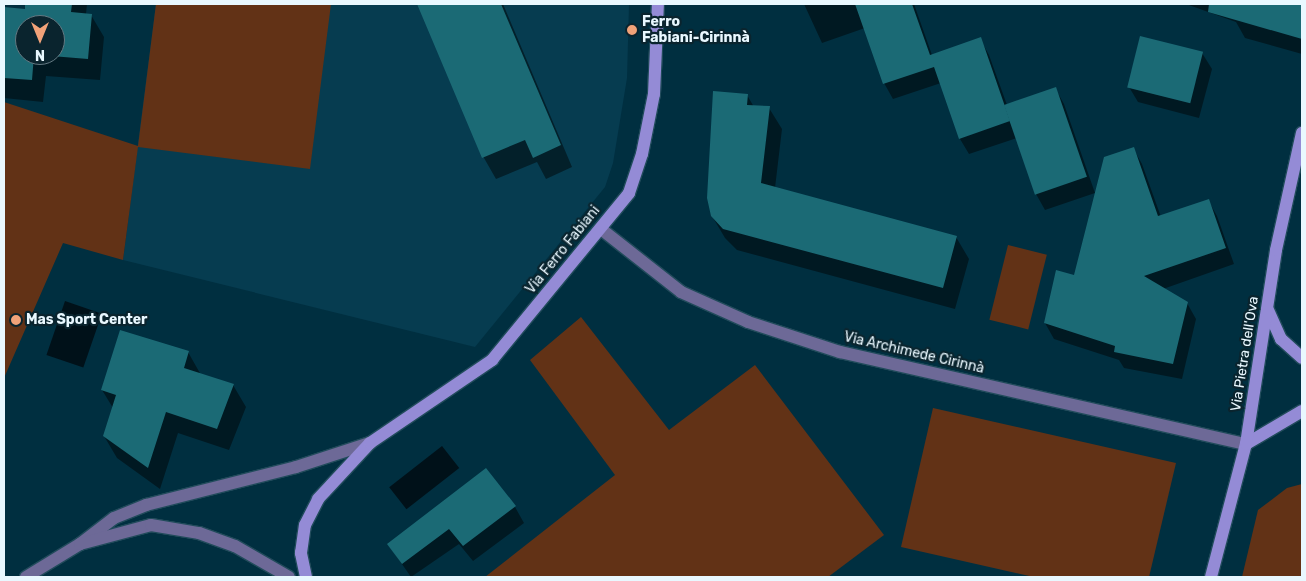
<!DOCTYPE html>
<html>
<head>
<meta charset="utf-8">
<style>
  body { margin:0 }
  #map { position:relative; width:1306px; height:581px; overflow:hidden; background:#002f40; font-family:Rubik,sans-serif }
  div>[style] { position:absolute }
  .built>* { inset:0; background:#063c50 }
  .green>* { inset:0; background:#623216; transform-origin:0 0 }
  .water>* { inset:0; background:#001119; transform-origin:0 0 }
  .shadow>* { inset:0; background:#0007 }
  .building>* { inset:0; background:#1b6a75; transform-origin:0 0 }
  .roads { filter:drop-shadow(1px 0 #214b5b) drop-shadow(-1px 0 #214b5b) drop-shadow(0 1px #214b5b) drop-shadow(0 -1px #214b5b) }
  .minor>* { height:12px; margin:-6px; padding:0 6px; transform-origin:6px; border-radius:6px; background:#6d6997 }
  .secondary>* { height:12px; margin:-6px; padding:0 6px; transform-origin:6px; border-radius:6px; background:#948bd6 }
  .dots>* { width:14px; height:14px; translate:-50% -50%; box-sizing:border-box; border:2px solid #0a242e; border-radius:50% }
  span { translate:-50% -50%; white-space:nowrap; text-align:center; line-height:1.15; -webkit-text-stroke:4.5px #0a242e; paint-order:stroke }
  .poi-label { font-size:14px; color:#e9f8ff; font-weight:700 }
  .left { translate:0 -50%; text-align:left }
  .street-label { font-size:14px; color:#e9f8ff }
  .frame { position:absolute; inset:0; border:5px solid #e9f8ff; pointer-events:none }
  .north { position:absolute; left:15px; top:15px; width:50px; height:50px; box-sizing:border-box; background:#0a242e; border:1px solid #637982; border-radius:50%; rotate:180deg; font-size:14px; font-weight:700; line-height:20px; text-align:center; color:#e9f8ff }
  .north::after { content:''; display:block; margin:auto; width:18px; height:22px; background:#f0a279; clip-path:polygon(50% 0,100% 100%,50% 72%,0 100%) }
</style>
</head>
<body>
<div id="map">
  <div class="built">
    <i style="clip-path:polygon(156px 4px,629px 4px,627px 78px,613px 163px,605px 187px,475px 347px,123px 260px)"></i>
  </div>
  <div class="green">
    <i style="clip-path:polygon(156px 4px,331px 4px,310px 169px,138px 147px,123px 260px,63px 243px,4px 378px,4px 102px,138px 146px)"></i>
    <i style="left:1008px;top:245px;width:40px;height:77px;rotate:14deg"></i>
    <i style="clip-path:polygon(581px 317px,669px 430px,755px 365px,884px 535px,828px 577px,485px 577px,615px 475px,530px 360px)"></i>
    <i style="clip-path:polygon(933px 408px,1176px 463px,1149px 577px,1034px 577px,901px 547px)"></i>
    <i style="clip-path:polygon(1302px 484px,1302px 577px,1242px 577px,1258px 510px,1287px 488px)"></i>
  </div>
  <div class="water">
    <i style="left:65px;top:301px;width:39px;height:57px;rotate:19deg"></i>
    <i style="left:442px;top:446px;width:28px;height:67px;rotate:52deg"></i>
  </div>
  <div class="shadow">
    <i style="clip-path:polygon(evenodd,26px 4px,87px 4px,86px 14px,91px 15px,104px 37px,100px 80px,46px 76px,43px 102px,4px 98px,4px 9px,26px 10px,26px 4px,25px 25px,55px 25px,55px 55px,25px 55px,25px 25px)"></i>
    <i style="clip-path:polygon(418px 4px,503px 4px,572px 167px,546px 179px,537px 162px,496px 179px,484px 158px)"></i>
    <i style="clip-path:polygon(804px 4px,914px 4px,932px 55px,980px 39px,989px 55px,1007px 105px,1055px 88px,1064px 104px,1095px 193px,1045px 210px,1036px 194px,1017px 138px,969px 154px,960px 139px,941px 83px,893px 99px,884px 83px,865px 28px,822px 43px)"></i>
    <i style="clip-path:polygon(1186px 4px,1302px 4px,1302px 54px,1245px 38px,1236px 22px)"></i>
    <i style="clip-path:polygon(1202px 53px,1212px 69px,1199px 118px,1138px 102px,1129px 87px)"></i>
    <i style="clip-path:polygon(747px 95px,754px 107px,769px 108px,782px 129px,775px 188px,956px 237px,969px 259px,955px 309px,737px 250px,725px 238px,712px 216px)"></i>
    <i style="clip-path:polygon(1133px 148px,1142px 164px,1161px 217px,1208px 200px,1217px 216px,1234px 264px,1163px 289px,1187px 303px,1196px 319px,1182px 379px,1124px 368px,1119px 360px,1054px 339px,1045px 323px,1075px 276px)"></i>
    <i style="clip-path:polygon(188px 352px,201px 375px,233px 385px,246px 407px,229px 450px,178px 433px,160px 489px,117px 458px,104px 436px,113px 408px,102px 390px)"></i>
    <i style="clip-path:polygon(515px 507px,524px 523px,473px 561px,459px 544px,411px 577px,388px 544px)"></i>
  </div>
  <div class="building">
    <i style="clip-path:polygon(25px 4px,72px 4px,71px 12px,92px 14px,88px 59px,39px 55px,55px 55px,55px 25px,25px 25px,25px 55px,34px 55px,32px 80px,4px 78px,4px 7px,25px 9px)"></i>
    <i style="clip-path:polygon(417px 4px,501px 4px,561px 145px,533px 158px,525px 140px,482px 158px)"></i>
    <i style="clip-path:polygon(855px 4px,912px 4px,930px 55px,981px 37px,1010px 121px,959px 139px,934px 67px,883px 84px)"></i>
    <i style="clip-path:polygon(1209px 4px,1302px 4px,1302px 39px,1208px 12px)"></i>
    <i style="left:1140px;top:36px;width:65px;height:53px;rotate:14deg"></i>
    <i style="left:1056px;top:87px;width:95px;height:55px;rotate:71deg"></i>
    <i style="clip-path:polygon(713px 91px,748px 94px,747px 105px,770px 106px,761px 183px,957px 236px,943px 288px,723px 229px,711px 216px,707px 198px)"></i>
    <i style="clip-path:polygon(1134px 147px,1158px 216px,1209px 199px,1226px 248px,1144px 276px,1188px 302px,1173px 364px,1114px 352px,1115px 346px,1044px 323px,1056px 270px,1074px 275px,1104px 157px)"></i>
    <i style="clip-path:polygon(120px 330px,189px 351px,184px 368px,234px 384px,217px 429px,166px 412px,148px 468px,103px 436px,116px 395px,101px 390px)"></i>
    <i style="clip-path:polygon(486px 468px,516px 506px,463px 546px,449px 529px,402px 564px,387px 544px)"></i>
  </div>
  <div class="roads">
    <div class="minor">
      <i style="left:601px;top:229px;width:102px;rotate:38.2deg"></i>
      <i style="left:681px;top:292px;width:73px;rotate:24.1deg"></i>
      <i style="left:748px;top:322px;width:97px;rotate:18.1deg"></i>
      <i style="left:840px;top:352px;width:416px;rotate:12.8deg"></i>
      <i style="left:80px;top:544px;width:43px;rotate:-37.4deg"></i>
      <i style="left:114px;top:518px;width:35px;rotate:-22deg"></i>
      <i style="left:146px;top:505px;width:155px;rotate:-14.2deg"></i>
      <i style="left:296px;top:467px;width:78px;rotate:-18deg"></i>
      <i style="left:26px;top:577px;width:63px;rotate:-31.4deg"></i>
      <i style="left:80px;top:544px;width:73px;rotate:-15deg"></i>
      <i style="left:151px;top:525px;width:49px;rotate:9.5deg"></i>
      <i style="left:199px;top:533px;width:38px;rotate:20deg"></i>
      <i style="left:235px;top:546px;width:62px;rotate:29.9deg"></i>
    </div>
    <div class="secondary">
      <i style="left:1268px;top:310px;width:32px;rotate:66deg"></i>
      <i style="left:1281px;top:339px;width:28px;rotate:42deg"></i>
      <i style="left:1246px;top:444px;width:65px;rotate:-30.5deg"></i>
      <i style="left:306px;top:577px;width:25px;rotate:-102deg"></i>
      <i style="left:301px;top:553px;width:28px;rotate:-82deg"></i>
      <i style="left:305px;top:525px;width:29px;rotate:-63deg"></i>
      <i style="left:318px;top:499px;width:76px;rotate:-47.1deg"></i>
      <i style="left:370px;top:443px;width:148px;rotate:-34.2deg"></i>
      <i style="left:492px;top:360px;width:216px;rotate:-50.6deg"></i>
      <i style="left:629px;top:193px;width:41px;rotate:-71.6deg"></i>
      <i style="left:642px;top:154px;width:61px;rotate:-78.7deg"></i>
      <i style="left:654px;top:94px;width:90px;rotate:-87.5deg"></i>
      <i style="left:1211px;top:577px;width:138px;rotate:-75.3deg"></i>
      <i style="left:1246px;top:444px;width:196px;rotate:-81.2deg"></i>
      <i style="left:1276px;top:250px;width:120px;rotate:-77.5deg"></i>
    </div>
  </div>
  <div class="dots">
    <i style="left:632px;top:30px;background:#f0a279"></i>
    <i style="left:16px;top:320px;background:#f0a279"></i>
  </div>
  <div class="poi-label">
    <span class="left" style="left:642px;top:30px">Ferro<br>Fabiani-Cirinnà</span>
    <span class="left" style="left:26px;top:320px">Mas Sport Center</span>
  </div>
  <div class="street-label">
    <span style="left:563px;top:250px;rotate:-51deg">Via Ferro Fabiani</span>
    <span style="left:914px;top:353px;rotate:13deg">Via Archimede Cirinnà</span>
    <span style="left:1245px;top:354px;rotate:-81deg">Via Pietra dell'Ova</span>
  </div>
  <div class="frame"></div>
  <div class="north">N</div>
</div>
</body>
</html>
